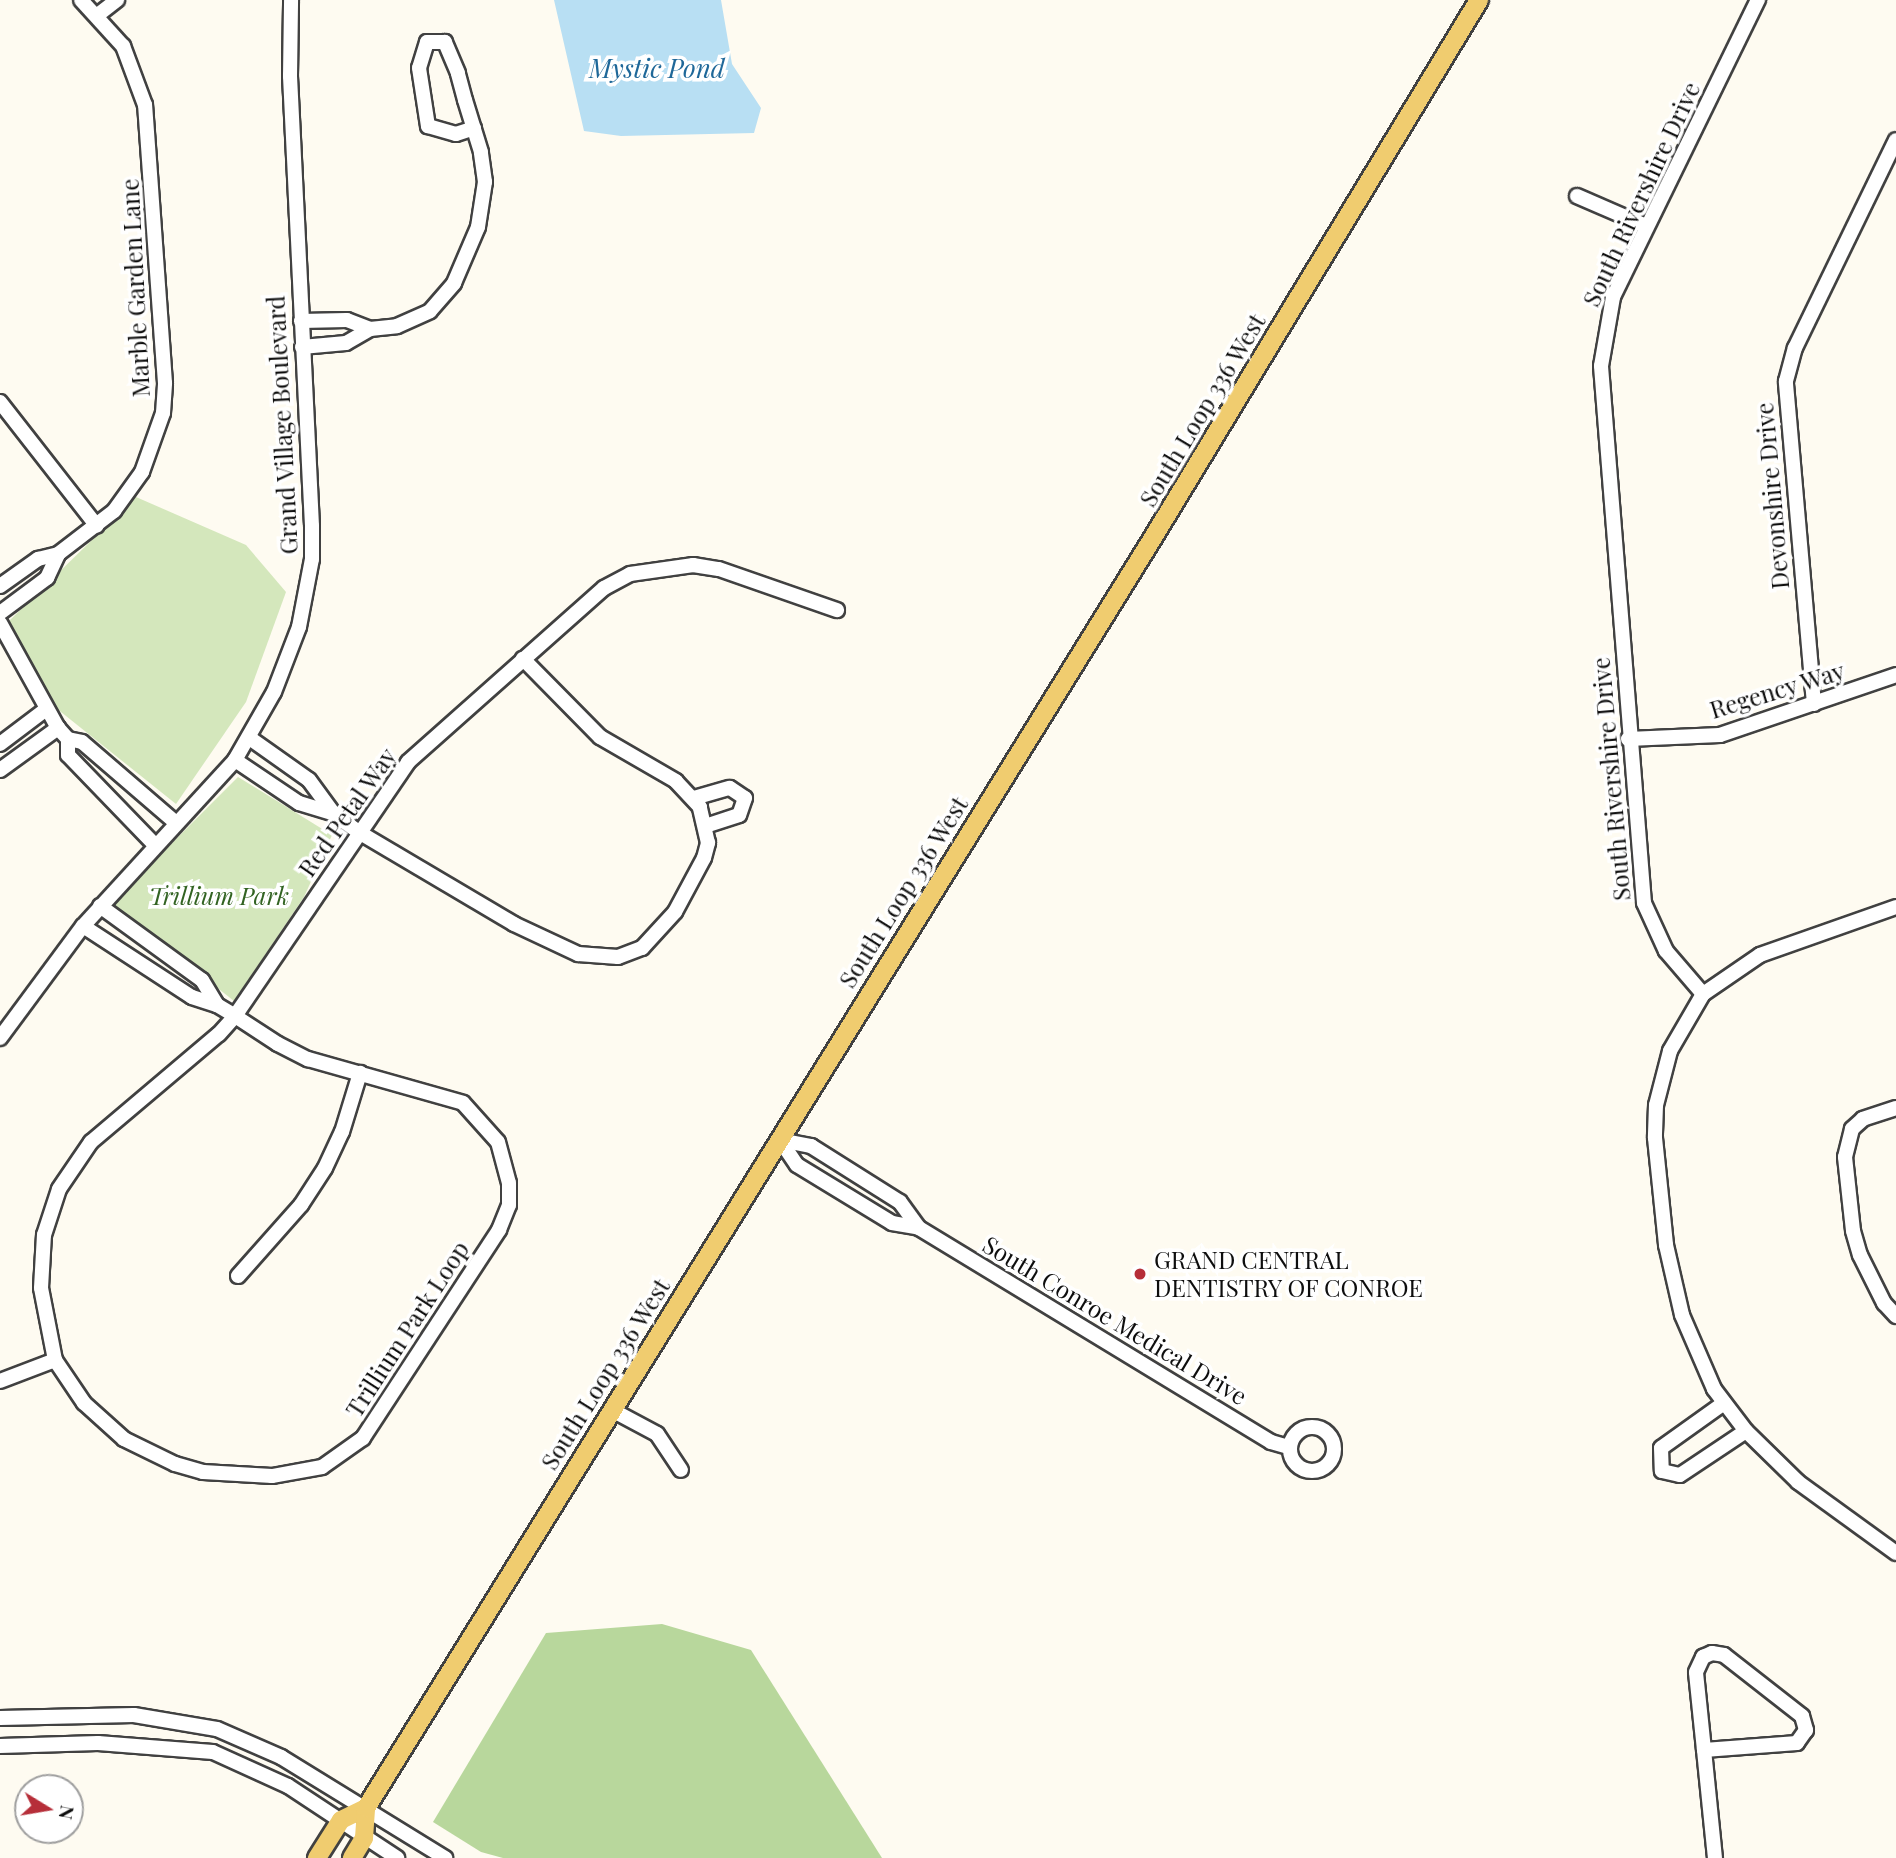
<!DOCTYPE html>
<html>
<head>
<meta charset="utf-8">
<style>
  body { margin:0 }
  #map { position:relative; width:1896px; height:1858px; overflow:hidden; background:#fefbf1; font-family:"Playfair Display",serif }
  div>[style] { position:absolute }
  .green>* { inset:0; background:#d4e7bc }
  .forest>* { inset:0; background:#b8d79c }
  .water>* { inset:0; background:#b8dff3 }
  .roads { filter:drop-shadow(2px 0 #414141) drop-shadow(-2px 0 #414141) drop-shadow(0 2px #414141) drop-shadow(0 -2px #414141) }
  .minor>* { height:14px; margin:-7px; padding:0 7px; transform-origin:7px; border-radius:7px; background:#fff }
  .minor>.ring { margin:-7px; padding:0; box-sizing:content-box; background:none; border:14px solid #fff; border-radius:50% }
  .major>* { height:18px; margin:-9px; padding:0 9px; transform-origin:9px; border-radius:9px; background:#f0cc6f }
  .dots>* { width:19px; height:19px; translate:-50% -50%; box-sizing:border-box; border:4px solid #fff; border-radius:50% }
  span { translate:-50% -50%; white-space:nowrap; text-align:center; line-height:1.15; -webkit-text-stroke:7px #fff; paint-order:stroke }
  .street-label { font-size:24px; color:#0e0e0e }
  .park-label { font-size:24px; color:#326322; font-style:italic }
  .poi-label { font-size:24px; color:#0e0e0e }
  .left { translate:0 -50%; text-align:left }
  .water-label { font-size:26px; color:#1f6899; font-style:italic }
  .north { position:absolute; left:14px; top:1774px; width:70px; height:70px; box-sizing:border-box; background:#fff; border:2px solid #9f9f9f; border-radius:50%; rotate:101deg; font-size:19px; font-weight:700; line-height:28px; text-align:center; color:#0e0e0e }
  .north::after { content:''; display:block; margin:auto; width:24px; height:32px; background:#b62e39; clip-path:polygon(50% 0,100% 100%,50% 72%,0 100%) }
</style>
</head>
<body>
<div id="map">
  <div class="green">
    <i style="clip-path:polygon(136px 497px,246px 545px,286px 592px,246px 702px,176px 804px,56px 708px,9px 621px)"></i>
    <i style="clip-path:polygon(238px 777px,332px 835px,304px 897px,234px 1001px,111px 904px)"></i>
  </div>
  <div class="forest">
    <i style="clip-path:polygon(662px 1624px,751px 1650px,882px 1858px,503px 1858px,481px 1852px,433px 1822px,546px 1633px)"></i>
  </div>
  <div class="water">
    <i style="clip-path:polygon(554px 0,721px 0,732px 64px,761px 108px,754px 133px,621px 136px,584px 131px)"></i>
  </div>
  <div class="roads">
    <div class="minor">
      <i style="left:99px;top:14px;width:23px;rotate:-38deg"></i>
      <i style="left:1577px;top:196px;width:75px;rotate:23.5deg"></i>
      <i style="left:301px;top:321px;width:46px;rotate:-1.2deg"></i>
      <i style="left:347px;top:320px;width:25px;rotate:21deg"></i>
      <i style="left:302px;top:347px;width:44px;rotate:-5.2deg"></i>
      <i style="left:346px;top:343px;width:28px;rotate:-30deg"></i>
      <i style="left:370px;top:329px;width:27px;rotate:-6deg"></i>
      <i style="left:397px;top:326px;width:36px;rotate:-24deg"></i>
      <i style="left:430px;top:311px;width:37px;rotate:-49deg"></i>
      <i style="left:454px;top:283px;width:61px;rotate:-66.8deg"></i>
      <i style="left:478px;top:227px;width:46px;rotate:-81.2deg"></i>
      <i style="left:485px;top:182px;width:30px;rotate:-98deg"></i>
      <i style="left:481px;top:152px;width:54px;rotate:-107.1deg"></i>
      <i style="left:465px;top:100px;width:28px;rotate:-105deg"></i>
      <i style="left:458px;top:73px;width:34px;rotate:-113deg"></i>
      <i style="left:445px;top:42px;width:18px;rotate:180deg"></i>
      <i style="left:427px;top:42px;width:27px;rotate:107deg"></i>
      <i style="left:419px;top:68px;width:59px;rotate:81.2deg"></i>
      <i style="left:428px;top:126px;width:29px;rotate:16deg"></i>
      <i style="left:456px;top:134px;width:19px;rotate:-18deg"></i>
      <i style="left:0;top:402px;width:157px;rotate:52deg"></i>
      <i style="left:0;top:586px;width:47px;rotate:-35.4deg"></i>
      <i style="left:38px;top:559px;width:21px;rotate:-14deg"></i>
      <i style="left:58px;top:554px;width:71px;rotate:-37.5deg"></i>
      <i style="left:114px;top:511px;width:48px;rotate:-54.3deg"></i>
      <i style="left:142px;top:472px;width:63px;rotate:-70.4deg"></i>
      <i style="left:163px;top:413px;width:30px;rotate:-86deg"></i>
      <i style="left:165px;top:383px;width:279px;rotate:-94.1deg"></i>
      <i style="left:145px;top:105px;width:63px;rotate:-110.4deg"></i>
      <i style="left:123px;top:46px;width:62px;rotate:-132.4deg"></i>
      <i style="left:0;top:613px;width:59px;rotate:-36.7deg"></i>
      <i style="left:47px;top:578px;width:26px;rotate:-65deg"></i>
      <i style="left:0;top:623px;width:120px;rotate:61.1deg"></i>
      <i style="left:58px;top:728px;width:15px;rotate:48deg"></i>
      <i style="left:68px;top:739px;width:14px;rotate:12deg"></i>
      <i style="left:82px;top:742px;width:123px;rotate:40.7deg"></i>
      <i style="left:1814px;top:704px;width:324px;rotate:-95deg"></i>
      <i style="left:1786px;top:381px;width:34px;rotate:-75deg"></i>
      <i style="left:1795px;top:348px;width:231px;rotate:-64.1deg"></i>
      <i style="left:68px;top:739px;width:16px;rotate:90deg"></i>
      <i style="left:68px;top:755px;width:125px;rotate:46deg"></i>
      <i style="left:251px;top:739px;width:71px;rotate:35.3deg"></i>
      <i style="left:309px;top:780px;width:42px;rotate:53.7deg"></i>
      <i style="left:334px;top:814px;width:29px;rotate:36deg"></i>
      <i style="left:357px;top:831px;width:182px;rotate:30.6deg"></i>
      <i style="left:514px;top:924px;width:71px;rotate:25.1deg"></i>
      <i style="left:578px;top:954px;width:40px;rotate:4.3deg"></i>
      <i style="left:618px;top:957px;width:26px;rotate:-21deg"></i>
      <i style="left:642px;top:948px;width:49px;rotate:-47.5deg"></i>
      <i style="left:675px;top:912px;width:61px;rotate:-61.8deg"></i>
      <i style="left:704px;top:858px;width:16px;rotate:-75deg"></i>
      <i style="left:708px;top:843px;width:37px;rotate:-103deg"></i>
      <i style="left:700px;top:807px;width:35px;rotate:-133deg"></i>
      <i style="left:676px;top:781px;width:88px;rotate:-149.9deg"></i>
      <i style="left:600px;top:737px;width:110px;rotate:-134.6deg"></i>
      <i style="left:1628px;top:739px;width:92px;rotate:-2.5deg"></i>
      <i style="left:1720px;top:735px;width:186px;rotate:-18.8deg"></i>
      <i style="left:0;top:744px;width:56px;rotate:-37.1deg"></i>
      <i style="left:235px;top:760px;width:77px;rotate:33.9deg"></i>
      <i style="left:299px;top:803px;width:37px;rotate:17deg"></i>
      <i style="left:0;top:770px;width:72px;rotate:-35.9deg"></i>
      <i style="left:694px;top:798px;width:37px;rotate:-16deg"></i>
      <i style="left:730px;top:788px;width:18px;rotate:34deg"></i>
      <i style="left:745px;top:798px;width:18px;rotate:109deg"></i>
      <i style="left:739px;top:815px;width:35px;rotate:162deg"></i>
      <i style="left:100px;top:906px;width:126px;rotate:36deg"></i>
      <i style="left:202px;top:980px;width:29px;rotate:59deg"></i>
      <i style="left:1896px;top:907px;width:144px;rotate:160.6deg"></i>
      <i style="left:1760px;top:955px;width:69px;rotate:145.6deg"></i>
      <i style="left:1703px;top:994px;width:66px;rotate:120.1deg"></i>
      <i style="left:1670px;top:1051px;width:56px;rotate:104.5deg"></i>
      <i style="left:1656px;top:1105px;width:33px;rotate:92deg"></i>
      <i style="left:1655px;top:1138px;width:108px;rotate:84.1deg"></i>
      <i style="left:1666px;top:1245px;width:72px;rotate:77.1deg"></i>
      <i style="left:1682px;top:1315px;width:81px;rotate:66.6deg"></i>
      <i style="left:1714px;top:1389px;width:53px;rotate:52.7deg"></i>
      <i style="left:1746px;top:1431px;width:73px;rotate:44.4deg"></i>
      <i style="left:1798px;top:1482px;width:121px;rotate:35.9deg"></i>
      <i style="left:83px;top:926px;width:130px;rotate:33.1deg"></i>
      <i style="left:192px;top:997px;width:26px;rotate:18deg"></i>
      <i style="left:217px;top:1005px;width:21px;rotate:31deg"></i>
      <i style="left:235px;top:1016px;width:51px;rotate:33.1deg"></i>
      <i style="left:278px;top:1044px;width:34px;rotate:27deg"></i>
      <i style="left:308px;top:1059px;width:161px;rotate:15.8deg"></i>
      <i style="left:463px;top:1103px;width:52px;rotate:48.1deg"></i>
      <i style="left:498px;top:1142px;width:42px;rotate:75deg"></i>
      <i style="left:509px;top:1183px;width:22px;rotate:90deg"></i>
      <i style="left:509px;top:1205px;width:27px;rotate:112deg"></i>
      <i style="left:499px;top:1230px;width:249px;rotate:123.2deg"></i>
      <i style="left:363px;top:1438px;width:50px;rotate:144.7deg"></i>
      <i style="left:322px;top:1467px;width:51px;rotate:169.8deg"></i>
      <i style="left:272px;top:1476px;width:69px;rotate:-176.7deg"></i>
      <i style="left:203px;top:1472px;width:29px;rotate:-164deg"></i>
      <i style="left:175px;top:1464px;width:57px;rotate:-153.9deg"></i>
      <i style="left:124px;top:1439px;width:54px;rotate:-138deg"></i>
      <i style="left:84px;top:1403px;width:52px;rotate:-124deg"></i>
      <i style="left:55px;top:1360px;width:73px;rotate:-101deg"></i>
      <i style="left:41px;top:1288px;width:53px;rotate:-86.8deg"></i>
      <i style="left:44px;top:1235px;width:48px;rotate:-71.9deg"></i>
      <i style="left:59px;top:1189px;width:57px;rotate:-55.8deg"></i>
      <i style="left:91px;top:1142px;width:167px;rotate:-40.2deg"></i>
      <i style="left:219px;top:1034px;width:24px;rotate:-48deg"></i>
      <i style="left:235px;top:1016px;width:307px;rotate:-55.7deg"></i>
      <i style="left:408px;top:762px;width:262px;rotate:-41.6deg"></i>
      <i style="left:604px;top:588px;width:30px;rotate:-28deg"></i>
      <i style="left:630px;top:574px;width:64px;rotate:-8.1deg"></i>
      <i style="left:693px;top:565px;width:26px;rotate:9deg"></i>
      <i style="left:719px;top:569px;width:125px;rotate:19.2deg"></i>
      <i style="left:1703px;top:994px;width:57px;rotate:-130.7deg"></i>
      <i style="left:1666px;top:951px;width:53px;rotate:-114.6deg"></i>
      <i style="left:1644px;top:903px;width:539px;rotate:-94.58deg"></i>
      <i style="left:1601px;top:366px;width:70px;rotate:-80.1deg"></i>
      <i style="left:1613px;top:297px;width:331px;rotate:-64deg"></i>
      <i style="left:0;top:1038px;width:139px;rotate:-53.5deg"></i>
      <i style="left:83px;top:926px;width:225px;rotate:-47.5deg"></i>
      <i style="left:235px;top:760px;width:78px;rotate:-60.2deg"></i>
      <i style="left:274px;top:692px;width:70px;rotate:-69deg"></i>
      <i style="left:299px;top:627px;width:69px;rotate:-79.2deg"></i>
      <i style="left:312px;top:559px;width:33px;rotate:-90deg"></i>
      <i style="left:312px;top:526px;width:451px;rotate:-92.8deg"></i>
      <i style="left:290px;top:76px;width:76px;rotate:-89.2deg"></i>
      <i style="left:1896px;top:1108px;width:35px;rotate:162deg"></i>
      <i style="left:1863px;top:1119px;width:15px;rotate:138deg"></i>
      <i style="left:1852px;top:1129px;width:29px;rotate:104deg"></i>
      <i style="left:1845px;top:1157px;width:74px;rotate:83.8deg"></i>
      <i style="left:1853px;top:1231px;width:25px;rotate:74deg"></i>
      <i style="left:1860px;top:1255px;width:54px;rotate:63.4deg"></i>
      <i style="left:1884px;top:1303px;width:18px;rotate:47deg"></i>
      <i style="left:780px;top:1140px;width:30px;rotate:56deg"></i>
      <i style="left:797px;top:1165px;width:111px;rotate:31.4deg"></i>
      <i style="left:892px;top:1223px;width:27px;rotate:10deg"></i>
      <i style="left:919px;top:1228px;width:412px;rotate:31.3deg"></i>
      <i style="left:1271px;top:1442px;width:19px;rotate:16deg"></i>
      <i style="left:780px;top:1140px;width:32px;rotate:11deg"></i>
      <i style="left:811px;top:1146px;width:105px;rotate:32.2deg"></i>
      <i style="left:900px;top:1202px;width:32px;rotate:54deg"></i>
      <i style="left:238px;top:1276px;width:95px;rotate:-48.4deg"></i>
      <i style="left:301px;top:1205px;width:44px;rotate:-57deg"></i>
      <i style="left:325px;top:1168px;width:40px;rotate:-65deg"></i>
      <i style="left:342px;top:1132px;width:62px;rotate:-73deg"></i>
      <i style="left:0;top:1381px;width:59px;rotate:-20.9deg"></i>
      <i style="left:1724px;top:1403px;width:77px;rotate:144.5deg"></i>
      <i style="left:1661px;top:1448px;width:23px;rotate:88deg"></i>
      <i style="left:1662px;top:1471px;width:18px;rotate:13deg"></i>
      <i style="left:1680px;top:1475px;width:79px;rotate:-33.7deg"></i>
      <i style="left:612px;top:1410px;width:51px;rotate:28.1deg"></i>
      <i style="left:657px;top:1434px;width:43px;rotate:56.3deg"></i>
      <i class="ring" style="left:1290px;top:1427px;width:30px;height:30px"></i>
      <i style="left:1712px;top:1653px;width:12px;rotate:9deg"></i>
      <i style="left:1724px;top:1655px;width:99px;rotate:38deg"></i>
      <i style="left:1802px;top:1716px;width:15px;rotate:74deg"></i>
      <i style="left:1806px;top:1730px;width:16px;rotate:125deg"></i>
      <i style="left:1797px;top:1743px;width:93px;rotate:175.7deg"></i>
      <i style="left:1704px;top:1750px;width:78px;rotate:-95.9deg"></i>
      <i style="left:1696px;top:1672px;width:17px;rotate:-65deg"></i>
      <i style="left:1703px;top:1657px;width:10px;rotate:-24deg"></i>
      <i style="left:0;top:1718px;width:134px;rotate:-1.3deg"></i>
      <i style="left:134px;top:1715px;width:84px;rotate:9.6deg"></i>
      <i style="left:217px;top:1729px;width:70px;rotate:23.6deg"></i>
      <i style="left:281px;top:1757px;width:193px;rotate:31.6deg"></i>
      <i style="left:0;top:1746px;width:98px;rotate:-1.8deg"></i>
      <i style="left:98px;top:1743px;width:115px;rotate:4.5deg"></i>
      <i style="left:213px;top:1752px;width:82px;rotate:24.4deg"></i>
      <i style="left:288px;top:1786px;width:131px;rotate:33.4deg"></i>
      <i style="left:1704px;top:1750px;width:109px;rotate:84.2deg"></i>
    </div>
    <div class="major">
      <i style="left:317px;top:1858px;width:45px;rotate:-57.7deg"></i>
      <i style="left:341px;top:1820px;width:28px;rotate:-26deg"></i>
      <i style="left:352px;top:1858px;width:23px;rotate:-59deg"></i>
      <i style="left:364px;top:1838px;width:30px;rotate:-86deg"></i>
      <i style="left:366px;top:1808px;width:1496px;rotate:-58.22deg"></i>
      <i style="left:1154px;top:536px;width:627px;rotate:-58.77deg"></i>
    </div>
  </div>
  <div class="dots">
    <i style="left:1140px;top:1274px;background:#b62e39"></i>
  </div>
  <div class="street-label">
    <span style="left:1641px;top:194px;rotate:-65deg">South Rivershire Drive</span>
    <span style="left:135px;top:288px;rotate:-93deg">Marble Garden Lane</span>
    <span style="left:1202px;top:410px;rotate:-59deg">South Loop 336 West</span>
    <span style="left:282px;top:425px;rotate:-93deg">Grand Village Boulevard</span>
    <span style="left:1772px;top:496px;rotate:-95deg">Devonshire Drive</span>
    <span style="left:1777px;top:690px;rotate:-17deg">Regency Way</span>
    <span style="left:1611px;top:779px;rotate:-95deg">South Rivershire Drive</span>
    <span style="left:347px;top:812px;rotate:-55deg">Red Petal Way</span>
    <span style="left:903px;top:892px;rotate:-58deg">South Loop 336 West</span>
    <span style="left:1115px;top:1320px;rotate:31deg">South Conroe Medical Drive</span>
    <span style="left:407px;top:1329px;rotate:-57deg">Trillium Park Loop</span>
    <span style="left:605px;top:1374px;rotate:-58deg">South Loop 336 West</span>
  </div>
  <div class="park-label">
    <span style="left:219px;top:896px">Trillium Park</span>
  </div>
  <div class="poi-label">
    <span class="left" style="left:1154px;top:1274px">GRAND CENTRAL<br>DENTISTRY OF CONROE</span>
  </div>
  <div class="water-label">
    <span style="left:657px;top:68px">Mystic Pond</span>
  </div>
  <div class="north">N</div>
</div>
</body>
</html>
